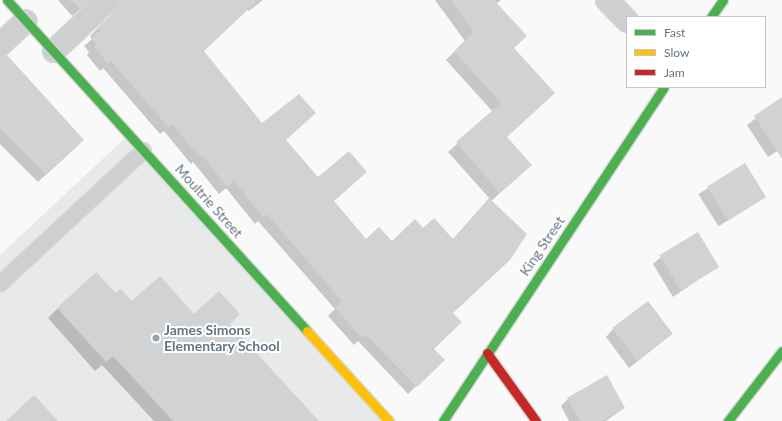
<!DOCTYPE html>
<html>
<head>
<meta charset="utf-8">
<style>
  body { margin:0 }
  #map { position:relative; width:782px; height:421px; overflow:hidden; background:#f9f9f9; font-family:Lato,sans-serif }
  div>[style] { position:absolute }
  .built>* { inset:0; background:#e8e9e9 }
  .shadow>* { inset:0; background:#0003; transform-origin:0 0 }
  .building>* { inset:0; background:#d0d2d3; transform-origin:0 0 }
  .roads { filter:drop-shadow(1px 0 #d5d6d7) drop-shadow(-1px 0 #d5d6d7) drop-shadow(0 1px #d5d6d7) drop-shadow(0 -1px #d5d6d7) }
  .lane>* { height:15px; margin:-7.5px; padding:0 7.5px; transform-origin:7.5px; border-radius:7.5px; background:#cecfd0 }
  .street>* { height:22px; margin:-11px; padding:0 11px; transform-origin:11px; border-radius:11px; background:#cecfd0 }
  .fast>* { height:9px; margin:-4.5px; padding:0 4.5px; transform-origin:4.5px; border-radius:4.5px; background:#4caf50 }
  .slow>* { height:9px; margin:-4.5px; padding:0 4.5px; transform-origin:4.5px; border-radius:4.5px; background:#ffc107 }
  .jam>* { height:9px; margin:-4.5px; padding:0 4.5px; transform-origin:4.5px; border-radius:4.5px; background:#c62828 }
  .dots>* { width:11px; height:11px; translate:-50% -50%; box-sizing:border-box; border:2px solid #fff; border-radius:50% }
  span { translate:-50% -50%; white-space:nowrap; text-align:center; line-height:1.15; -webkit-text-stroke:4px #fff; paint-order:stroke }
  .street-label { font-size:14px; color:#657683 }
  .poi-label { font-size:14px; color:#657683; font-weight:700 }
  .left { translate:0 -50%; text-align:left }
  .legend { position:absolute; left:626px; top:16px; width:140px; height:72px; box-sizing:border-box; background:#fff; border:1px solid #c1c8cd; margin:0; padding:5px 7px; list-style:none; font-size:12px; color:#657683 }
  .legend li { display:flex; align-items:center; gap:8px; height:20px }
  .legend b { width:20px; border:1px solid #c1c8cd }
</style>
</head>
<body>
<div id="map">
  <div class="built">
    <i style="clip-path:polygon(125px 138px,388px 421px,0 421px,0 255px)"></i>
  </div>
  <div class="shadow">
    <i style="clip-path:polygon(58px 0,91px 0,72px 16px)"></i>
    <i style="clip-path:polygon(110px 0,263px 0,249px 11px,247px 9px,202px 51px,262px 124px,285px 140px,318px 179px,366px 172px,333px 201px,366px 240px,392px 243px,423px 230px,452px 240px,490px 199px,448px 152px,493px 112px,446px 60px,465px 41px,435px 0,501px 0,496px 4px,513px 48px,506px 137px,531px 165px,491px 201px,452px 313px,433px 349px,443px 360px,408px 394px,358px 341px,354px 345px,328px 316px,335px 309px,258px 221px,255px 224px,226px 188px,219px 194px,193px 162px,191px 164px,164px 131px,160px 134px,103px 68px,100px 71px,87px 55px,89px 52px,84px 46px,92px 39px,90px 36px,113px 13px)"></i>
    <i style="clip-path:polygon(0 67px,76px 147px,38px 182px,0 144px)"></i>
    <i style="clip-path:polygon(782px 98px,782px 148px,768px 157px,747px 125px)"></i>
    <i style="left:745px;top:165px;width:38px;height:55px;rotate:58deg"></i>
    <i style="clip-path:polygon(661px 257px,718px 266px,673px 297px,653px 264px)"></i>
    <i style="clip-path:polygon(116px 295px,132px 303px,229px 324px,317px 421px,154px 421px,102px 365px,95px 371px,48px 318px,58px 308px)"></i>
    <i style="clip-path:polygon(613px 329px,672px 334px,629px 368px,606px 337px)"></i>
    <i style="clip-path:polygon(568px 399px,624px 408px,606px 421px,569px 421px,561px 406px)"></i>
  </div>
  <div class="building">
    <i style="clip-path:polygon(71px 0,90px 0,80px 9px)"></i>
    <i style="clip-path:polygon(120px 0,258px 0,204px 51px,262px 123px,299px 94px,316px 113px,286px 140px,318px 177px,349px 151px,367px 172px,334px 201px,366px 239px,379px 227px,392px 241px,415px 219px,423px 228px,434px 218px,453px 239px,489px 198px,527px 234px,510px 260px,453px 313px,462px 322px,434px 349px,445px 360px,417px 387px,366px 335px,362px 338px,335px 308px,342px 301px,267px 214px,263px 217px,234px 181px,227px 187px,202px 155px,199px 157px,172px 124px,168px 127px,111px 61px,108px 64px,94px 46px,96px 44px,91px 38px,100px 31px,97px 28px,117px 9px)"></i>
    <i style="clip-path:polygon(451px 0,494px 0,527px 36px,514px 48px,555px 93px,507px 137px,532px 165px,500px 193px,456px 142px,501px 103px,454px 51px,474px 32px)"></i>
    <i style="clip-path:polygon(7px 55px,84px 140px,46px 175px,0 128px,0 57px)"></i>
    <i style="clip-path:polygon(782px 97px,782px 159px,754px 116px)"></i>
    <i style="left:745px;top:163px;width:40px;height:45px;rotate:58deg"></i>
    <i style="left:698px;top:232px;width:41px;height:45px;rotate:59deg"></i>
    <i style="clip-path:polygon(96px 272px,116px 293px,121px 289px,132px 301px,160px 276px,194px 314px,219px 291px,240px 314px,230px 324px,319px 421px,173px 421px,113px 356px,106px 362px,57px 308px)"></i>
    <i style="left:648px;top:301px;width:41px;height:45px;rotate:53deg"></i>
    <i style="clip-path:polygon(607px 375px,625px 408px,602px 421px,581px 421px,567px 398px)"></i>
    <i style="clip-path:polygon(34px 395px,58px 421px,6px 421px)"></i>
  </div>
  <div class="roads">
    <div class="lane">
      <i style="left:0;top:283px;width:195px;rotate:-42.9deg"></i>
    </div>
    <div class="street">
      <i style="left:607px;top:0;width:29px;rotate:46deg"></i>
      <i style="left:0;top:45px;width:35px;rotate:-43deg"></i>
      <i style="left:54px;top:51px;width:74px;rotate:-43.4deg"></i>
    </div>
    <div class="fast">
      <i style="left:7px;top:0;width:447px;rotate:47.8deg"></i>
      <i style="left:711px;top:17px;width:21px;rotate:-55deg"></i>
      <i style="left:443px;top:421px;width:400px;rotate:-56.5deg"></i>
      <i style="left:728px;top:421px;width:88px;rotate:-52.4deg"></i>
    </div>
    <div class="slow">
      <i style="left:307px;top:331px;width:122px;rotate:47.7deg"></i>
    </div>
    <div class="jam">
      <i style="left:487px;top:353px;width:84px;rotate:54.2deg"></i>
    </div>
  </div>
  <div class="dots">
    <i style="left:156px;top:338px;background:#99a4ac"></i>
  </div>
  <div class="street-label">
    <span style="left:209px;top:201px;rotate:48deg">Moultrie Street</span>
    <span style="left:542px;top:246px;rotate:-56deg">King Street</span>
  </div>
  <div class="poi-label">
    <span class="left" style="left:164px;top:338px">James Simons<br>Elementary School</span>
  </div>
  <ul class="legend">
  <li><b style="height:5px;background:#4caf50"></b>Fast</li>
  <li><b style="height:5px;background:#ffc107"></b>Slow</li>
  <li><b style="height:5px;background:#c62828"></b>Jam</li>
  </ul>
</div>
</body>
</html>
